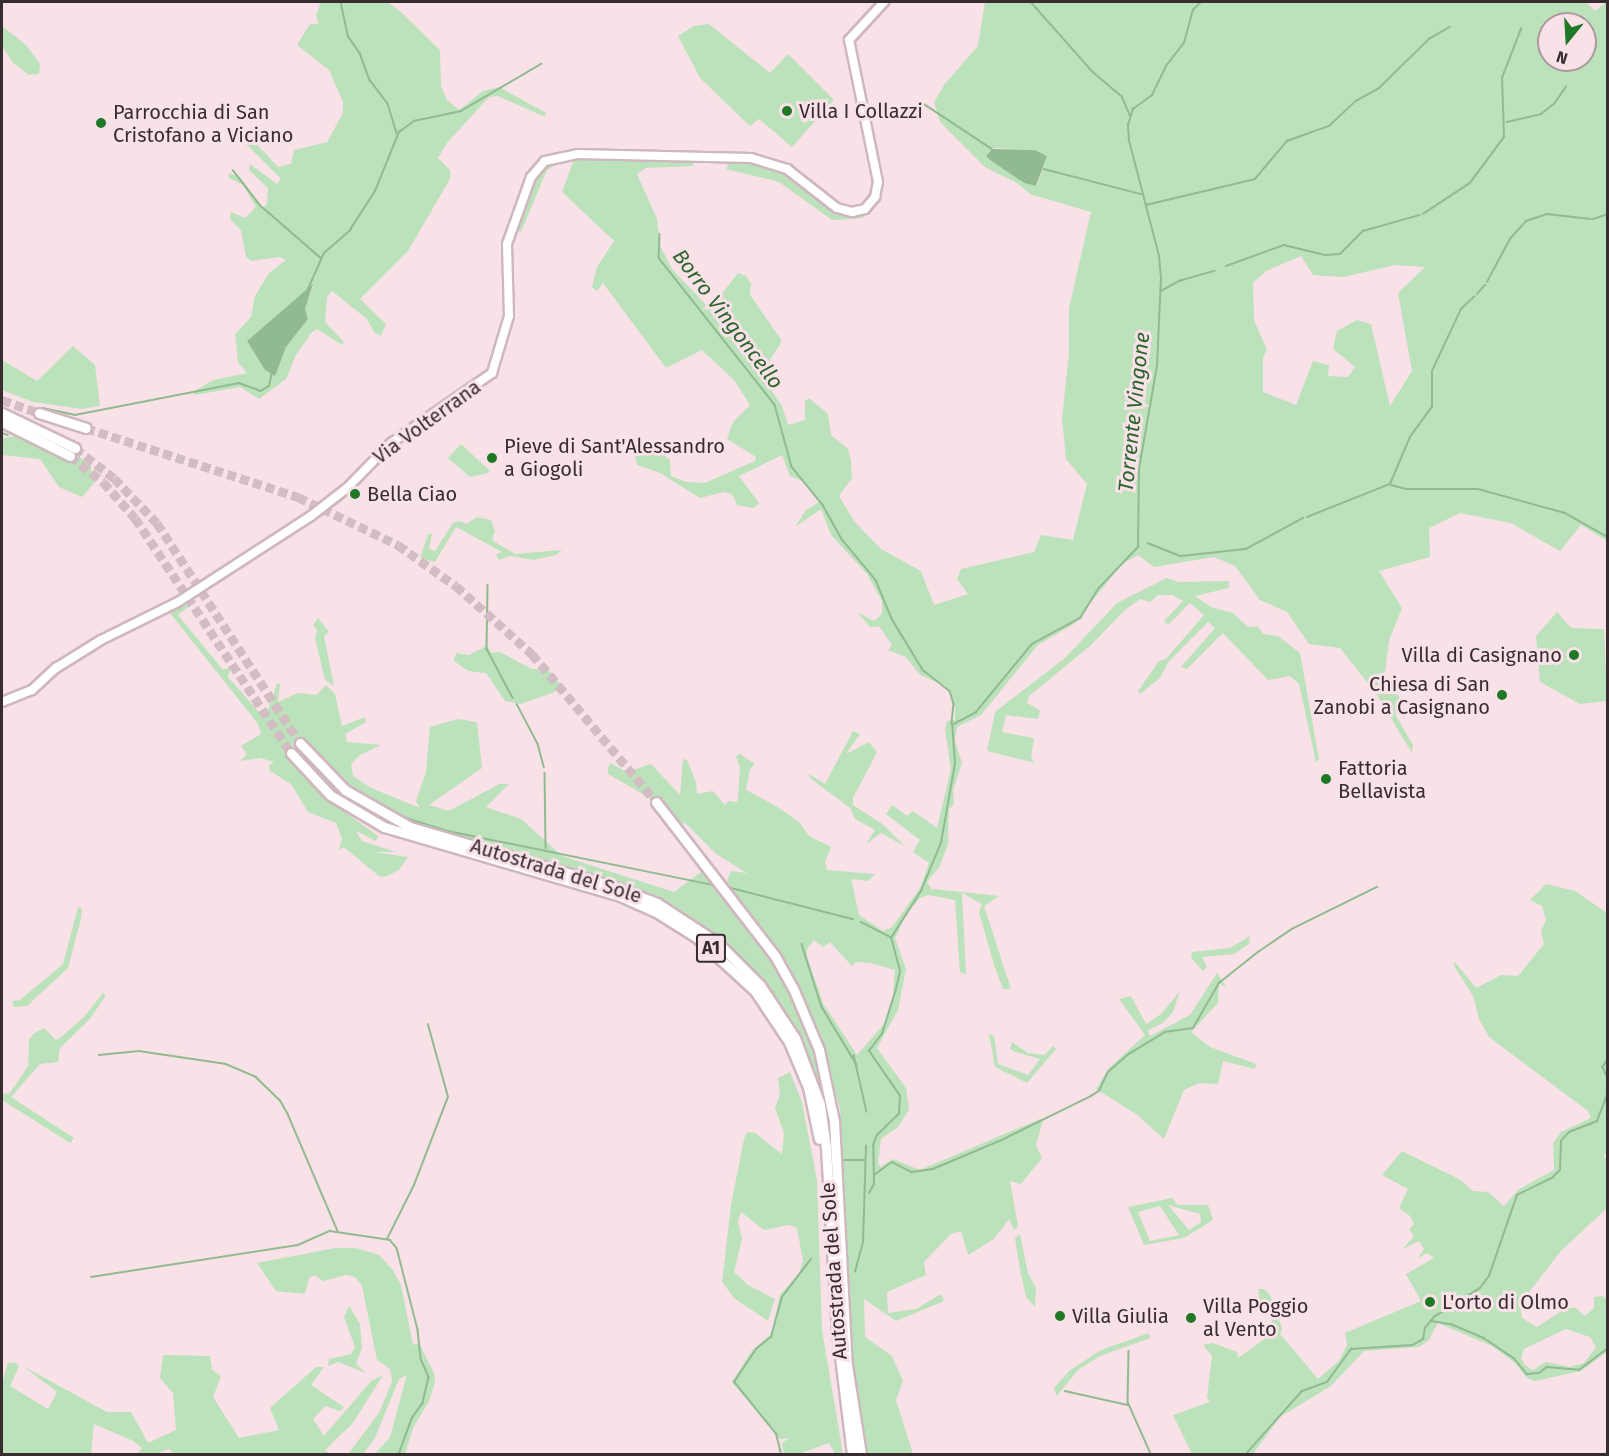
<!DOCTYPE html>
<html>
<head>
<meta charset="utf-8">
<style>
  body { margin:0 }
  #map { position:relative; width:1609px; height:1456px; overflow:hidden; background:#f9e1e8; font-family:"Fira Sans",sans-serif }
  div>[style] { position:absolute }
  .green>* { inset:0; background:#bce2bb }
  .water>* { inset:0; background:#91ba90 }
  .stream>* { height:1.5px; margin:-0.75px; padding:0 0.75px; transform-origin:0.75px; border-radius:0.75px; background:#91ba90 }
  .highway-tunnel>* { height:9px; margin-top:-4.5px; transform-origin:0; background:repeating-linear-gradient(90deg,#d2bdc3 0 9px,transparent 0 13.5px) }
  .roads { filter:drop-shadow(2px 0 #cfb7be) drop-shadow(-2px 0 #cfb7be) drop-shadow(0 2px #cfb7be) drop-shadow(0 -2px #cfb7be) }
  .major>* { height:8px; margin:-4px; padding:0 4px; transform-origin:4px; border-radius:4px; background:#fff }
  .highway>* { height:9px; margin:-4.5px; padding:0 4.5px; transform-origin:4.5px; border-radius:4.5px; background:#fff }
  .dots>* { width:16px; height:16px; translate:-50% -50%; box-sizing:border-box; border:3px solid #f9e1e8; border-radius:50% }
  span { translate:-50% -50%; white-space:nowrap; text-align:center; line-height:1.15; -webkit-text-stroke:6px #f9e1e8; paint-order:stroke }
  .shield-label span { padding:2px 4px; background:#f9e1e8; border:2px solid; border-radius:4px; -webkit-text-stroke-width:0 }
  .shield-label { font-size:18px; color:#372d30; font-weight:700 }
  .poi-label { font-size:20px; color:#372d30 }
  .left { translate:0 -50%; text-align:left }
  .right { translate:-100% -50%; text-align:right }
  .street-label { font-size:20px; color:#372d30 }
  .water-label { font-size:21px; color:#2c652d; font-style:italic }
  .frame { position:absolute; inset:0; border:3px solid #372d30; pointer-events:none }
  .north { position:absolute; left:1537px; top:12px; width:60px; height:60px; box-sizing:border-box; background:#f9e1e8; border:2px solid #ab999e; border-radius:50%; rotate:198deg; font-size:16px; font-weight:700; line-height:24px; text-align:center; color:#372d30 }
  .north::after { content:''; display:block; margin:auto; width:21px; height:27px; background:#1f7826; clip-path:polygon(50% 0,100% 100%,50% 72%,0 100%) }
</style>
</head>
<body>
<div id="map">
  <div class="green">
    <i style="clip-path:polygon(evenodd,321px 2px,387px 2px,401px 12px,440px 50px,441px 86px,447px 100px,459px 110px,483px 91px,499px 87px,546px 113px,545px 117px,498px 96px,489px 97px,447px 143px,438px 158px,450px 170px,450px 179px,408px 251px,360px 299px,386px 324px,381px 336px,374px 332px,367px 319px,332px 291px,327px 297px,325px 322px,344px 342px,342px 345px,317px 329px,312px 332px,296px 355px,286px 379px,259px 399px,240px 387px,195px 395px,193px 392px,213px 380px,247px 373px,238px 362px,235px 334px,251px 317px,255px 296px,269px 273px,286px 260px,279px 257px,251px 261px,246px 257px,241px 230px,230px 219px,231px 212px,245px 218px,256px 207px,243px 185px,229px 178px,229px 173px,241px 178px,263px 208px,267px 204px,268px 188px,249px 170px,250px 164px,277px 184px,281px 179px,243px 141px,251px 138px,278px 167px,291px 164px,294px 150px,327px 142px,343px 113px,343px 102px,329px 70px,297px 45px,310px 24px,319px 24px,316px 15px,321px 2px,313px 285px,305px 309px,308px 319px,286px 347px,275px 375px,265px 370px,247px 341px,313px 285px)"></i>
    <i style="clip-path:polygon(evenodd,985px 2px,1586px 2px,1595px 11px,1607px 2px,1607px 541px,1581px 525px,1560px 551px,1511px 523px,1460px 513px,1429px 528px,1430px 557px,1379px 571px,1402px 608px,1389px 640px,1385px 672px,1404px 706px,1395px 714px,1413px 745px,1412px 753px,1377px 695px,1340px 648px,1309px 644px,1287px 612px,1260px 600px,1235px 566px,1214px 557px,1154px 567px,1138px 555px,1121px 565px,1074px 624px,1038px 645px,981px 715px,957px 727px,955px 741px,962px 763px,953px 790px,954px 804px,949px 809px,948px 844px,940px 866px,927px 882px,932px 890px,934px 889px,999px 896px,984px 906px,1011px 989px,1003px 989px,994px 965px,979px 912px,982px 904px,962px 893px,966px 974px,960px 972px,955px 900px,928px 895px,920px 898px,906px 915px,895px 938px,906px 969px,898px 1010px,877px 1048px,906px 1088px,909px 1110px,898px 1127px,881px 1139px,878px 1163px,880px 1167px,893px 1159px,920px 1170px,1040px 1119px,1043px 1120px,1036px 1145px,1042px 1158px,1021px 1184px,1010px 1181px,1018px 1226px,1014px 1230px,1009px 1219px,994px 1239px,968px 1255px,961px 1231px,951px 1234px,924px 1262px,926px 1275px,887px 1292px,888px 1313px,916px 1309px,941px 1294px,944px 1301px,896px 1321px,864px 1299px,865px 1337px,892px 1356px,903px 1381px,896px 1400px,913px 1454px,868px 1454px,853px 1371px,840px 1108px,811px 1013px,788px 966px,727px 881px,731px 871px,747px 873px,716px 854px,685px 823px,679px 824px,660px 804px,608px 774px,608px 769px,610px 763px,627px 772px,651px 764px,680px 795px,683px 759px,687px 760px,696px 782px,697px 794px,713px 791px,725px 805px,728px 801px,737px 802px,738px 797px,740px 767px,736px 756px,740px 754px,755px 764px,750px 769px,746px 790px,776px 806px,799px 822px,809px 836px,831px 847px,825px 862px,827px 870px,875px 874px,868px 881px,852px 879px,852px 883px,859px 915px,883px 931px,892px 927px,920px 888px,929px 863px,913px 852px,920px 840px,886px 814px,892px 805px,907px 816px,913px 811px,937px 828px,951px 769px,945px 730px,947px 721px,955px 720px,955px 707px,946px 686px,920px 675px,906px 657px,888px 650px,892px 645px,879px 626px,870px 627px,857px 612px,874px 621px,882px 614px,882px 601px,867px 574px,831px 535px,821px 509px,795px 527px,806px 510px,819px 502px,805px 482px,790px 476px,782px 455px,739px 476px,759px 503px,754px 508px,737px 505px,732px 494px,724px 492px,700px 498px,660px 473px,637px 465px,634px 452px,639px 450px,665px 456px,670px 460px,671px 476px,686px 482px,705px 483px,755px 461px,756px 457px,727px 439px,733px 422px,750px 405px,734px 380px,702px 350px,666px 368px,603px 283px,597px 291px,592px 287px,597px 267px,614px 241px,562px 192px,576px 154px,547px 170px,521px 232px,512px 228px,532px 177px,545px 161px,555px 157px,577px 154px,691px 157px,694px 166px,646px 168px,637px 174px,657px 219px,660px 245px,672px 269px,710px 309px,738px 273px,746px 276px,751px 284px,750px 295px,782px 341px,764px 369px,765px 381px,782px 406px,788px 425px,805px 420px,805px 401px,809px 398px,828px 414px,831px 435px,848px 449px,851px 460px,852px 478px,839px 496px,854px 521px,881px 549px,921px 571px,934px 605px,968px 594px,957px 579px,961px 569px,1034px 552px,1041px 535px,1073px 540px,1087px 484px,1066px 459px,1062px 418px,1069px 353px,1069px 308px,1091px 212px,1030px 194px,1017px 183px,985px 167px,940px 122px,934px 102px,944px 85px,978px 46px,985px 2px,1549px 24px,1585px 24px,1585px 60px,1549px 60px,1549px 24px,985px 2px,992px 148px,1035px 150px,1047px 156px,1037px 186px,1024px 183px,990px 160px,986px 156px,992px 148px,985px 2px,1301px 256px,1313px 275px,1343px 277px,1395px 265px,1425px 267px,1398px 293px,1412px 371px,1390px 406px,1371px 324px,1357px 320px,1337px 331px,1333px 349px,1355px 367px,1348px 377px,1328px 376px,1329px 365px,1313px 361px,1296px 405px,1263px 392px,1263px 358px,1267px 350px,1254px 320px,1253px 283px,1266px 271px,1301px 256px,985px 2px,814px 940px,823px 947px,830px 942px,852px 966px,856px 962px,870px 963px,895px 970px,893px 996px,884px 1024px,857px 1055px,823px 1003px,807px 957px,807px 949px,814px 940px)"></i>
    <i style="clip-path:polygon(709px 24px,770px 73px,788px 54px,834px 100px,792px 147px,759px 119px,750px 126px,700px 78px,678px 36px,694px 26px)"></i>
    <i style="clip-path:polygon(2px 26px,26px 45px,40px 64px,39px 74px,29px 75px,13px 63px,2px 46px)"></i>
    <i style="clip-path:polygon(732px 158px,776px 164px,825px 200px,859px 211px,864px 218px,832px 220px,779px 182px,726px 169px)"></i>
    <i style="clip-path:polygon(73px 346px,95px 365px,100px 406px,82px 409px,33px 402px,2px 390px,2px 360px,37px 381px)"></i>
    <i style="clip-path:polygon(16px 436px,67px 459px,73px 454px,90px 463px,94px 483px,82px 497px,59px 487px,40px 459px,2px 455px,2px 438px)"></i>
    <i style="clip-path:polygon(461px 444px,490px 471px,488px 473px,470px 477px,448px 458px)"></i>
    <i style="clip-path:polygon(477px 517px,491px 520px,495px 531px,492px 540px,515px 554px,562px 550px,556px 555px,533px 560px,510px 556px,499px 560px,496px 555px,502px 552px,456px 527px,435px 562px,420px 558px,428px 534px,432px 534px,429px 549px,435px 551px,453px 523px,460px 521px,466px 524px)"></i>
    <i style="clip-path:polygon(1167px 578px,1179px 582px,1229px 581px,1229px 588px,1195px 596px,1211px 607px,1233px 613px,1248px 627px,1258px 626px,1263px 634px,1278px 636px,1300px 653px,1319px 759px,1316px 762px,1299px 684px,1290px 676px,1268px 680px,1223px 633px,1187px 669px,1181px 667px,1215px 628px,1208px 622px,1169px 661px,1160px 678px,1140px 694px,1138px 691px,1159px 661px,1166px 659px,1204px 615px,1190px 603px,1168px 625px,1164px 621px,1183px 601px,1172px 595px,1158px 595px,1150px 602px,1140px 599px,1125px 610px,1090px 646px,1029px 696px,1027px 703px,1040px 710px,1038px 719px,1006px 715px,1002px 732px,1034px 738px,1031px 758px,1035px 763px,987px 751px,995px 712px,1065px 658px,1117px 603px)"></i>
    <i style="clip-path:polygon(192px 599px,196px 601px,178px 615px,223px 670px,231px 667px,228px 677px,265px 719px,277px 683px,280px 684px,278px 702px,298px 693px,316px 695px,326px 685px,335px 694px,342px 726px,365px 717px,366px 722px,345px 734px,347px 742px,381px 745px,360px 755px,351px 764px,353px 776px,371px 788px,420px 808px,416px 801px,426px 772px,430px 727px,458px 719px,477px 722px,482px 768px,429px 805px,449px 811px,499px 784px,509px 784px,486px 807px,521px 819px,562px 856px,674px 892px,704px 870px,774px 962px,791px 992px,817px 1062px,829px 1124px,743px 961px,696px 924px,414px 826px,352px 791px,300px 740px,286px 757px,327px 799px,378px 836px,376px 841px,356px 831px,362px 841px,396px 852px,374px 852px,408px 857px,399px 870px,385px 877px,379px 876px,344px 847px,339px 850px,342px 839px,336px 823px,308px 812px,291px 784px,270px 771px,269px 765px,274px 762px,261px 758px,240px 761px,247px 754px,241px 746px,261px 734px,258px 724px,170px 613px)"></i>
    <i style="clip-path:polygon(1557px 612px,1571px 628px,1604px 629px,1607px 701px,1580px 704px,1540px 682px,1536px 636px)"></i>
    <i style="clip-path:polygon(318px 618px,329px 632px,324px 636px,334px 686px,325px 680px,315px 638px,317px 630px,313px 625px)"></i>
    <i style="clip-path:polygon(487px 646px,492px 653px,500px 652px,532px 669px,548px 670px,561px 685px,555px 692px,521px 704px,505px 701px,486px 673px,468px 671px,454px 661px,456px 653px,469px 655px)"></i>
    <i style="clip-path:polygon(853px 731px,860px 734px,846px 754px,869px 742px,877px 752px,853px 798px,853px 805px,881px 823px,906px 847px,881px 833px,866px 844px,875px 830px,855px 819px,850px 808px,810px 778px,809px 774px,825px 784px)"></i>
    <i style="clip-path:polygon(evenodd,1546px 884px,1575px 891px,1607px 913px,1608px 1153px,1603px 1156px,1607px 1160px,1607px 1208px,1561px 1251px,1523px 1300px,1521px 1310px,1522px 1318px,1537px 1327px,1566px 1308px,1576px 1308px,1585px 1316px,1594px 1308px,1594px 1297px,1603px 1296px,1607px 1300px,1607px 1352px,1581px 1371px,1535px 1381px,1527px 1378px,1515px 1363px,1492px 1346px,1438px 1323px,1429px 1340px,1419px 1347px,1364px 1351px,1331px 1386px,1280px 1417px,1253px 1454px,1192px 1454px,1173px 1415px,1210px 1402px,1207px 1397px,1212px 1356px,1203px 1345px,1213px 1343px,1237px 1352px,1238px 1358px,1271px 1334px,1272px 1317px,1260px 1301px,1258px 1289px,1264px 1289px,1270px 1295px,1282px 1328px,1280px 1334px,1318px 1379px,1339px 1361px,1347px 1345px,1345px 1333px,1421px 1301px,1406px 1274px,1434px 1258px,1427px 1253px,1418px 1258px,1424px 1249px,1419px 1241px,1403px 1249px,1414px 1236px,1409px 1229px,1414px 1224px,1410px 1216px,1399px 1208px,1408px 1189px,1382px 1175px,1402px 1151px,1461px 1180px,1473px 1191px,1488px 1192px,1504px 1206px,1519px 1189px,1554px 1170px,1553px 1143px,1561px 1132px,1591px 1118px,1588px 1111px,1489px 1037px,1479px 1019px,1473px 996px,1454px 966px,1455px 962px,1476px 988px,1501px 975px,1518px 976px,1544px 944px,1541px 931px,1546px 920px,1542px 906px,1530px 900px,1546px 884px,1566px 1329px,1590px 1337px,1596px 1347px,1584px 1363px,1570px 1367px,1546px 1362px,1533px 1370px,1525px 1365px,1521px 1358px,1524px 1349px,1566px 1329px)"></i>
    <i style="clip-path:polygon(78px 907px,82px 909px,81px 919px,68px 968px,27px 1006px,14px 1007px,12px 1001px,20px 1000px,63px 964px)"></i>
    <i style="clip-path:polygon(1250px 936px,1249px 944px,1234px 954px,1202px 957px,1207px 967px,1203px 971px,1191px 958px,1192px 952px,1230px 948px)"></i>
    <i style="clip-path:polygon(1217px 973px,1227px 988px,1219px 983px,1218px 1003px,1191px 1032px,1210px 1047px,1256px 1064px,1255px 1069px,1223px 1061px,1218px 1084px,1199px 1083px,1184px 1090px,1164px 1139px,1136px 1114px,1096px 1089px,1109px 1068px,1145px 1035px,1119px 999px,1131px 996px,1146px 1024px,1161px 1014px,1180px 991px,1173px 1012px,1163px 1023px,1148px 1030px,1150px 1036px,1190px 1015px)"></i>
    <i style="clip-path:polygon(103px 993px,106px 995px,90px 1019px,60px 1048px,58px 1062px,40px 1064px,11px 1097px,74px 1138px,70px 1143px,2px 1100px,2px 1094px,10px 1093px,28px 1066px,29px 1040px,33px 1034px,44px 1028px,56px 1040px,60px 1038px,84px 1017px)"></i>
    <i style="clip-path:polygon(989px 1034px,994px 1036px,998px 1064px,1028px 1075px,1040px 1059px,1016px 1052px,1010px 1049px,1012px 1042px,1028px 1053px,1044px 1055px,1053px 1046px,1056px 1049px,1027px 1083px,995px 1067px)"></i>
    <i style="clip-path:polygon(790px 1072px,802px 1102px,817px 1180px,822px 1330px,843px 1454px,835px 1454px,829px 1443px,798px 1454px,784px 1454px,782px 1443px,789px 1438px,780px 1439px,732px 1382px,752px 1350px,771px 1334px,780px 1295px,799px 1273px,803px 1261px,797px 1228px,789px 1225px,764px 1230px,741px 1212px,738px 1221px,742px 1239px,734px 1272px,748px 1285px,775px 1299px,768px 1321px,735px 1299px,722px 1282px,731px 1205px,744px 1139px,747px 1132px,755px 1133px,782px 1154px,784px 1133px,775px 1108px,780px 1095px,778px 1078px)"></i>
    <i style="clip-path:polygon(evenodd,1172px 1198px,1178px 1205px,1208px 1205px,1213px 1220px,1184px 1238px,1144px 1245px,1128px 1207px,1172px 1198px,1168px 1205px,1200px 1214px,1201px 1222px,1189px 1230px,1168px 1205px,1172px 1198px,1160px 1206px,1179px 1235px,1150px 1241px,1138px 1212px,1160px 1206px)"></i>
    <i style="clip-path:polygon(1020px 1234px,1028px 1273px,1036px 1288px,1035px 1307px,1026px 1297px,1020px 1270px,1015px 1238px)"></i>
    <i style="clip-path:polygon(335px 1248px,356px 1248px,379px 1255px,393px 1270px,401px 1285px,413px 1345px,419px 1343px,434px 1373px,435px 1382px,429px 1401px,413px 1428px,405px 1454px,375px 1454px,390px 1437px,407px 1375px,399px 1379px,375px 1438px,363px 1454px,348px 1454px,379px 1413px,392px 1381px,390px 1369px,377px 1360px,362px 1286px,355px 1277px,346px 1275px,323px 1281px,315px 1275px,309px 1278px,305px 1294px,276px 1291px,257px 1263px)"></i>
    <i style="clip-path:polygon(349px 1306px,360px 1324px,362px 1348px,356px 1364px,366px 1373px,338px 1362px,328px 1366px,329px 1359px,351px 1354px,355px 1347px,344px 1317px)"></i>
    <i style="clip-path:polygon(1149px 1333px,1150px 1338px,1100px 1356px,1078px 1370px,1057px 1396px,1054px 1388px,1069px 1371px,1101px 1350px)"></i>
    <i style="clip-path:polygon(163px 1355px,210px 1356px,212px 1370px,221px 1376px,213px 1397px,239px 1438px,279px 1430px,270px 1408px,316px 1367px,324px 1367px,311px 1385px,344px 1407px,340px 1411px,325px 1406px,313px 1419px,324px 1436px,371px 1381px,383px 1375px,353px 1423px,325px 1450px,330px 1454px,174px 1454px,169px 1449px,156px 1454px,136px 1454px,142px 1448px,133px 1441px,94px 1424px,91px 1454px,2px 1454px,2px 1383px,8px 1363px,15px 1362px,19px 1366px,10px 1386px,48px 1409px,57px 1392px,23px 1366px,107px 1412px,131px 1412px,148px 1443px,176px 1430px,173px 1393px,160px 1378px)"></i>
  </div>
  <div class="water">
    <i style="clip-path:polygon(992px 149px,1035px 150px,1047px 156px,1036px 186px,1024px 183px,990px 160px,986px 156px)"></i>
    <i style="clip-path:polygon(313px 284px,305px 309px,308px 319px,286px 347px,275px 376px,265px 370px,247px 341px)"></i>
  </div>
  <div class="stream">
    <i style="left:341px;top:2px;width:35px;rotate:78deg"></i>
    <i style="left:348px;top:36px;width:21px;rotate:55deg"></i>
    <i style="left:360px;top:53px;width:29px;rotate:70deg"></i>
    <i style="left:370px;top:80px;width:30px;rotate:53deg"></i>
    <i style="left:388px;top:104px;width:30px;rotate:73deg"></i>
    <i style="left:1031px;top:2px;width:94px;rotate:48.5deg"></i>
    <i style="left:1093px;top:72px;width:38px;rotate:40deg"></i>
    <i style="left:1122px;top:96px;width:21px;rotate:67deg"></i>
    <i style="left:921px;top:102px;width:85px;rotate:33.5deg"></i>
    <i style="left:1507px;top:122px;width:35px;rotate:-13deg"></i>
    <i style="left:1541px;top:114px;width:16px;rotate:-38deg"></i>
    <i style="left:1554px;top:104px;width:21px;rotate:-55deg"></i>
    <i style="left:1044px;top:169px;width:100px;rotate:14.5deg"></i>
    <i style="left:233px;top:170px;width:44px;rotate:52.4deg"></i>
    <i style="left:260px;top:205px;width:81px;rotate:41deg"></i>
    <i style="left:1146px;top:205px;width:112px;rotate:-13.4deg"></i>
    <i style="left:1255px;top:179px;width:50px;rotate:-49.9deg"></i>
    <i style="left:1287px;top:141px;width:45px;rotate:-19.7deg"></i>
    <i style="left:1329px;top:126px;width:37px;rotate:-43deg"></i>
    <i style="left:1356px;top:101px;width:26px;rotate:-29deg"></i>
    <i style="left:1379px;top:88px;width:70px;rotate:-44.4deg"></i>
    <i style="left:1429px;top:39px;width:24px;rotate:-30deg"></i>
    <i style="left:1423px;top:214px;width:56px;rotate:-33.4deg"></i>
    <i style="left:1470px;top:183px;width:57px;rotate:-53.5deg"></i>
    <i style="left:1504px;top:137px;width:59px;rotate:-91.9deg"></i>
    <i style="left:1502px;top:78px;width:53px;rotate:-68.8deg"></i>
    <i style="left:1593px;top:219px;width:16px;rotate:-18deg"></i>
    <i style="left:660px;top:234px;width:24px;rotate:92deg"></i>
    <i style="left:659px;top:258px;width:187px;rotate:51.7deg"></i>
    <i style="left:775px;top:405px;width:64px;rotate:74.7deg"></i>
    <i style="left:792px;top:467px;width:49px;rotate:50.8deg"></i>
    <i style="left:823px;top:505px;width:38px;rotate:61deg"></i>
    <i style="left:841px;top:538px;width:55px;rotate:50.2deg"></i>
    <i style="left:876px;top:580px;width:42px;rotate:67.7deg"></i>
    <i style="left:892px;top:619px;width:60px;rotate:58.7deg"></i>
    <i style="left:923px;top:670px;width:34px;rotate:38deg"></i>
    <i style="left:950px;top:691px;width:14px;rotate:73deg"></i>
    <i style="left:954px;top:704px;width:20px;rotate:96deg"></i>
    <i style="left:1226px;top:266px;width:62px;rotate:-19.9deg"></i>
    <i style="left:1284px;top:245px;width:42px;rotate:13.7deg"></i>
    <i style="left:1325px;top:255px;width:15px;rotate:-4deg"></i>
    <i style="left:1340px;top:254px;width:33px;rotate:-45deg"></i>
    <i style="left:1363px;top:231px;width:59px;rotate:-15.7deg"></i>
    <i style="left:1487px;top:282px;width:49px;rotate:-61.9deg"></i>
    <i style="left:1510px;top:239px;width:24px;rotate:-48deg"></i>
    <i style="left:1526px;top:221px;width:22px;rotate:-18deg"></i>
    <i style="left:1547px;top:214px;width:44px;rotate:6.5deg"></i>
    <i style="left:308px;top:289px;width:39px;rotate:-66deg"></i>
    <i style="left:324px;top:253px;width:35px;rotate:-41deg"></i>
    <i style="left:350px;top:230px;width:46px;rotate:-57.3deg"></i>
    <i style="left:375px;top:191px;width:64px;rotate:-67.9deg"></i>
    <i style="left:399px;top:132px;width:19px;rotate:-36deg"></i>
    <i style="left:414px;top:121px;width:48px;rotate:-12deg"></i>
    <i style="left:461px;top:111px;width:93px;rotate:-30.4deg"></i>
    <i style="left:1161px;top:291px;width:21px;rotate:-29deg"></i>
    <i style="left:1179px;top:281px;width:37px;rotate:-16deg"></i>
    <i style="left:1477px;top:294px;width:12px;rotate:-48deg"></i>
    <i style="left:43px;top:408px;width:33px;rotate:12deg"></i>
    <i style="left:75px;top:415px;width:167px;rotate:-11deg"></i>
    <i style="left:239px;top:383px;width:23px;rotate:20deg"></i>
    <i style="left:261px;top:391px;width:9px;rotate:-32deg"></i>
    <i style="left:269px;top:386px;width:14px;rotate:-78deg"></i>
    <i style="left:2px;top:433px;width:6px;rotate:18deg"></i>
    <i style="left:1391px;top:485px;width:16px;rotate:14deg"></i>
    <i style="left:1407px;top:489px;width:71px"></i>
    <i style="left:1478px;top:489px;width:90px;rotate:15.4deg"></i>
    <i style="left:1565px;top:513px;width:49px;rotate:29.2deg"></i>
    <i style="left:1307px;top:517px;width:89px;rotate:-21.7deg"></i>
    <i style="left:1390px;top:484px;width:51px;rotate:-66.9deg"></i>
    <i style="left:1410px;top:437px;width:37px;rotate:-54deg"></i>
    <i style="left:1432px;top:407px;width:36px;rotate:-90deg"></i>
    <i style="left:1432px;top:371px;width:68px;rotate:-64.9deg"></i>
    <i style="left:1461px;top:309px;width:18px;rotate:-43deg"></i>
    <i style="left:1148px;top:543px;width:35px;rotate:22deg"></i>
    <i style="left:1181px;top:556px;width:65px;rotate:-6.1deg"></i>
    <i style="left:1246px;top:549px;width:65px;rotate:-28.5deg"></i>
    <i style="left:488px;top:585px;width:64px;rotate:90.9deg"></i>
    <i style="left:487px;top:649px;width:55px;rotate:62deg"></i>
    <i style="left:517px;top:704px;width:45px;rotate:62.3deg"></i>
    <i style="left:538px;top:744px;width:24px;rotate:75deg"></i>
    <i style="left:545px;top:773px;width:75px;rotate:89.2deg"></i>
    <i style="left:400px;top:816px;width:50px;rotate:17.4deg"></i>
    <i style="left:448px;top:831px;width:271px;rotate:11.5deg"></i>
    <i style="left:731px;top:888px;width:126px;rotate:14.3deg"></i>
    <i style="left:861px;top:922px;width:33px;rotate:27deg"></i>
    <i style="left:802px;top:944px;width:66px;rotate:72.4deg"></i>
    <i style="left:822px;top:1007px;width:68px;rotate:58.9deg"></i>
    <i style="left:99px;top:1055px;width:40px;rotate:-5.7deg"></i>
    <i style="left:139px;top:1051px;width:88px;rotate:8.5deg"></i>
    <i style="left:226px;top:1064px;width:33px;rotate:23deg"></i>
    <i style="left:256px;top:1077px;width:33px;rotate:44deg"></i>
    <i style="left:280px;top:1100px;width:16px;rotate:60deg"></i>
    <i style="left:288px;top:1114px;width:127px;rotate:66.9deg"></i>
    <i style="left:854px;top:1055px;width:58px;rotate:77.2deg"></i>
    <i style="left:1608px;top:1060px;width:9px;rotate:126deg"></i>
    <i style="left:1603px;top:1067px;width:12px;rotate:66deg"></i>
    <i style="left:844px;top:1160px;width:20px"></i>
    <i style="left:874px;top:1175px;width:22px;rotate:-36deg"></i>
    <i style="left:892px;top:1162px;width:22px;rotate:27deg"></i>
    <i style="left:912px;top:1172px;width:21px;rotate:-8deg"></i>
    <i style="left:933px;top:1169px;width:77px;rotate:-22.9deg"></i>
    <i style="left:1004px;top:1139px;width:97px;rotate:-26.3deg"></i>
    <i style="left:1091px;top:1096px;width:9px;rotate:-32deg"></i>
    <i style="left:1099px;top:1091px;width:21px;rotate:-65deg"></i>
    <i style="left:1108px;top:1072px;width:28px;rotate:-41deg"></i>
    <i style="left:1129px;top:1054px;width:42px;rotate:-31.4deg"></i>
    <i style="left:1165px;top:1032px;width:28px;rotate:-8deg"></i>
    <i style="left:1193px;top:1028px;width:52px;rotate:-60deg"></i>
    <i style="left:1219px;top:983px;width:50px;rotate:-38.5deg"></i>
    <i style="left:1258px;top:952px;width:41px;rotate:-34.1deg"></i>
    <i style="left:1292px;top:929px;width:95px;rotate:-26.3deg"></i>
    <i style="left:869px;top:1193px;width:10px;rotate:-61deg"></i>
    <i style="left:874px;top:1184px;width:39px;rotate:-91deg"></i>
    <i style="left:873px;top:1145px;width:11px;rotate:-68deg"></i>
    <i style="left:877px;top:1135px;width:30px;rotate:-44deg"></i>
    <i style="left:899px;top:1114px;width:18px;rotate:-87deg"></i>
    <i style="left:900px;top:1096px;width:55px;rotate:-124.6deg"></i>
    <i style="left:869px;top:1051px;width:21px;rotate:-53deg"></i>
    <i style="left:882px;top:1034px;width:47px;rotate:-72.7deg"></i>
    <i style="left:896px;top:989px;width:18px;rotate:-77deg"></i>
    <i style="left:900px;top:971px;width:34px;rotate:-105deg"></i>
    <i style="left:891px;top:938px;width:56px;rotate:-57.4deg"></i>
    <i style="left:921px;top:891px;width:52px;rotate:-67.4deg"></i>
    <i style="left:941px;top:843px;width:80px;rotate:-80deg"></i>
    <i style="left:955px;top:764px;width:39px;rotate:-94deg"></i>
    <i style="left:952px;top:725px;width:27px;rotate:-28deg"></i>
    <i style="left:976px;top:712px;width:88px;rotate:-50.5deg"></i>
    <i style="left:1032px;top:644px;width:55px;rotate:-28.4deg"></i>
    <i style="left:1080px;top:618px;width:36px;rotate:-58deg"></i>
    <i style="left:1099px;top:588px;width:57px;rotate:-46.4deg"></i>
    <i style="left:1138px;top:547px;width:78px;rotate:-89.3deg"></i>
    <i style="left:1139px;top:469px;width:105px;rotate:-80.1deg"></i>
    <i style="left:1157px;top:366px;width:87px;rotate:-87.4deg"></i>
    <i style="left:1161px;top:279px;width:23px;rotate:-95deg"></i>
    <i style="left:1159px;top:256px;width:119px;rotate:-104.6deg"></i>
    <i style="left:1129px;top:141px;width:16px;rotate:-94deg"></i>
    <i style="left:1128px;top:125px;width:17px;rotate:-73deg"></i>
    <i style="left:1133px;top:109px;width:24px;rotate:-36deg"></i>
    <i style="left:1152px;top:95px;width:32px;rotate:-64deg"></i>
    <i style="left:1166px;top:66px;width:29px;rotate:-52deg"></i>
    <i style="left:1184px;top:43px;width:34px;rotate:-75deg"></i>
    <i style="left:1193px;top:10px;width:11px;rotate:-45deg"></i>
    <i style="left:387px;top:1239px;width:60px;rotate:-63.4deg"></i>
    <i style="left:414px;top:1185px;width:94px;rotate:-68.9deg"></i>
    <i style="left:448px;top:1097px;width:75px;rotate:-105.5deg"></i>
    <i style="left:855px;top:1272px;width:31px;rotate:-75deg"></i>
    <i style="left:863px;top:1242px;width:96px;rotate:-88.2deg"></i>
    <i style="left:91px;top:1277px;width:209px;rotate:-8.8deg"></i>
    <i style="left:298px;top:1245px;width:35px;rotate:-24deg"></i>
    <i style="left:330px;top:1231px;width:61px;rotate:8.5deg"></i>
    <i style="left:390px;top:1240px;width:11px;rotate:49deg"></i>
    <i style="left:397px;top:1248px;width:85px;rotate:75.6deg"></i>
    <i style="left:418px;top:1330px;width:29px;rotate:84deg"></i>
    <i style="left:421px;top:1359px;width:20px;rotate:66deg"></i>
    <i style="left:429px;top:1377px;width:27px;rotate:103deg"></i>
    <i style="left:423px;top:1403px;width:19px;rotate:125deg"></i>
    <i style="left:412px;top:1419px;width:37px;rotate:110deg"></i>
    <i style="left:1431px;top:1321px;width:20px;rotate:9deg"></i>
    <i style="left:1451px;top:1324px;width:36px;rotate:23deg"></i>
    <i style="left:1484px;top:1338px;width:36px;rotate:34deg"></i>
    <i style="left:1514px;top:1358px;width:21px;rotate:51deg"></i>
    <i style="left:1527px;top:1374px;width:12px;rotate:-5deg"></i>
    <i style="left:1539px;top:1373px;width:10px;rotate:-37deg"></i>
    <i style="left:1547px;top:1367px;width:32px;rotate:5deg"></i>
    <i style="left:1579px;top:1370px;width:36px;rotate:-37deg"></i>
    <i style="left:1129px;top:1351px;width:51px;rotate:91.1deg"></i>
    <i style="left:1128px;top:1402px;width:57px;rotate:66.1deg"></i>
    <i style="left:1065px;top:1391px;width:65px;rotate:12.5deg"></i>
    <i style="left:781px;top:1454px;width:21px;rotate:-104deg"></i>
    <i style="left:776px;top:1434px;width:67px;rotate:-128.9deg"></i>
    <i style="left:734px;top:1382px;width:40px;rotate:-56deg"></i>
    <i style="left:756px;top:1349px;width:19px;rotate:-39deg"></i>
    <i style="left:771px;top:1337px;width:41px;rotate:-74.6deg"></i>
    <i style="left:782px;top:1297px;width:48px;rotate:-52.7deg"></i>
    <i style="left:1246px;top:1454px;width:84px;rotate:-48.4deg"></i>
    <i style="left:1302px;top:1391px;width:27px;rotate:-20deg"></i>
    <i style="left:1327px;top:1382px;width:41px;rotate:-54deg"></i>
    <i style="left:1351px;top:1349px;width:62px;rotate:-3.7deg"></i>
    <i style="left:1413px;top:1345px;width:12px;rotate:-31deg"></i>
    <i style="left:1423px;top:1339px;width:11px;rotate:-80deg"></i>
    <i style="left:1425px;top:1328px;width:14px;rotate:-51deg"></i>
    <i style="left:1434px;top:1317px;width:54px;rotate:-32.2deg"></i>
    <i style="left:1480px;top:1288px;width:15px;rotate:-53deg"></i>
    <i style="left:1489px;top:1276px;width:86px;rotate:-70.9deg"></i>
    <i style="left:1517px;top:1195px;width:39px;rotate:-26deg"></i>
    <i style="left:1552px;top:1178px;width:11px;rotate:-45deg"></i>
    <i style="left:1560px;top:1170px;width:29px;rotate:-88deg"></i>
    <i style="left:1561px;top:1141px;width:12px;rotate:-48deg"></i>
    <i style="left:1569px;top:1132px;width:30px;rotate:-21deg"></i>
    <i style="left:1597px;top:1121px;width:30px;rotate:-69deg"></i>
  </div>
  <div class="highway-tunnel">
    <i style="left:2px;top:400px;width:39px;rotate:19deg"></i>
    <i style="left:86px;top:428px;width:223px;rotate:18deg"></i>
    <i style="left:298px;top:497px;width:111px;rotate:25.6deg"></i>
    <i style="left:398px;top:545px;width:71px;rotate:35.3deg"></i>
    <i style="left:456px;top:586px;width:102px;rotate:41.8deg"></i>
    <i style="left:532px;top:654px;width:193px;rotate:50deg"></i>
    <i style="left:75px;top:448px;width:49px;rotate:37.6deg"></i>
    <i style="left:114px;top:478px;width:62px;rotate:46.3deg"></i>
    <i style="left:157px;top:523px;width:262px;rotate:57deg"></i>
    <i style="left:70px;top:456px;width:42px;rotate:38.2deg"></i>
    <i style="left:103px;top:482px;width:48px;rotate:48.4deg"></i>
    <i style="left:135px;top:518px;width:282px;rotate:56.4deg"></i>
  </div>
  <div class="roads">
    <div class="major">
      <i style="left:2px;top:702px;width:32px;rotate:-22deg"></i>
      <i style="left:32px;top:690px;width:33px;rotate:-43deg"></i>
      <i style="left:56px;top:668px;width:53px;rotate:-31.9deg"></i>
      <i style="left:101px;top:640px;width:86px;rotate:-26.3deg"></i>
      <i style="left:178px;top:602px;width:158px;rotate:-32.9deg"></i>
      <i style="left:311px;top:516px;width:46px;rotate:-37.9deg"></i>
      <i style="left:347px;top:488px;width:63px;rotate:-45.6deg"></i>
      <i style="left:391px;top:443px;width:123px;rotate:-34.7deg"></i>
      <i style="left:492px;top:373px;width:59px;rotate:-73.4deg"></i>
      <i style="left:509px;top:316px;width:72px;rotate:-91.6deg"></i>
      <i style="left:507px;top:244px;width:71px;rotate:-70.3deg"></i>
      <i style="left:531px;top:177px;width:21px;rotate:-49deg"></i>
      <i style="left:545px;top:161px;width:33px;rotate:-12deg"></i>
      <i style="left:577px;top:154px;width:174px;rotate:1.3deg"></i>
      <i style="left:751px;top:158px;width:38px;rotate:17deg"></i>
      <i style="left:787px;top:169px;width:63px;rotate:38deg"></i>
      <i style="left:837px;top:208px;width:16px;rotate:15deg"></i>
      <i style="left:852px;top:212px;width:13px;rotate:-13deg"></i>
      <i style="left:865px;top:209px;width:16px;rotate:-50deg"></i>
      <i style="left:875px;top:197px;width:15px;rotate:-79deg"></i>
      <i style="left:878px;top:182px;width:145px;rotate:-101.5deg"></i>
      <i style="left:849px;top:40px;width:52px;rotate:-47.4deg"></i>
    </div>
    <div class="highway">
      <i style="left:2px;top:413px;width:81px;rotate:25.6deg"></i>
      <i style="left:39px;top:413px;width:49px;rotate:17.7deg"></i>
      <i style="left:2px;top:422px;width:76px;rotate:26.6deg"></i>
      <i style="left:300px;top:743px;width:65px;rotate:46.2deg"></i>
      <i style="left:345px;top:790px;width:75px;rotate:29.6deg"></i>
      <i style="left:410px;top:827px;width:210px;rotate:16.3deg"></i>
      <i style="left:612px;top:886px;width:48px;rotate:20.7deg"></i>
      <i style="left:657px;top:903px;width:73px;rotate:33.3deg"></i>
      <i style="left:718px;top:943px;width:59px;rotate:45deg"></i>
      <i style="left:760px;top:985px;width:64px;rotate:56.6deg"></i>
      <i style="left:795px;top:1038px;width:72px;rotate:69.5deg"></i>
      <i style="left:820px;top:1105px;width:43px;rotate:82.1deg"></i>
      <i style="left:826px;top:1148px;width:184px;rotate:86.6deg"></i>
      <i style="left:837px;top:1332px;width:123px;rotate:83deg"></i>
      <i style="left:291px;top:753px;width:57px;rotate:47.1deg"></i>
      <i style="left:330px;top:795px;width:63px;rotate:30.7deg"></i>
      <i style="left:384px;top:827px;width:246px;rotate:16.3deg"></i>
      <i style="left:620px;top:896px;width:39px;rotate:24deg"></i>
      <i style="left:656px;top:912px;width:47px;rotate:32deg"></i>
      <i style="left:696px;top:937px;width:80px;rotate:42.5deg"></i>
      <i style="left:755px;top:991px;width:61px;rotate:56.3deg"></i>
      <i style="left:789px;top:1042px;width:49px;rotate:67.1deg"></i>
      <i style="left:808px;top:1087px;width:53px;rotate:78.1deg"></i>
      <i style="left:656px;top:802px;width:195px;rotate:52.3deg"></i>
      <i style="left:775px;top:956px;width:37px;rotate:61deg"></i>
      <i style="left:793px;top:988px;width:67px;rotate:67.2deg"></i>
      <i style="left:819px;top:1050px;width:73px;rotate:78.1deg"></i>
      <i style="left:834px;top:1121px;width:244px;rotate:87deg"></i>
      <i style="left:847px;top:1365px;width:90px;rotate:81.1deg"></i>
    </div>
  </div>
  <div class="dots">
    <i style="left:787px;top:111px;background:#1f7826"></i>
    <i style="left:101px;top:123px;background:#1f7826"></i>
    <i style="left:492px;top:458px;background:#1f7826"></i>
    <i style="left:355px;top:494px;background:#1f7826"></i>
    <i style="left:1574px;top:655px;background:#1f7826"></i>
    <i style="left:1502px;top:695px;background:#1f7826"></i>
    <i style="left:1326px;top:779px;background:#1f7826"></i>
    <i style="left:1430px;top:1302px;background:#1f7826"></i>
    <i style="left:1060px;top:1316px;background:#1f7826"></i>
    <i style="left:1191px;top:1318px;background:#1f7826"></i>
  </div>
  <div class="shield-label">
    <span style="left:711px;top:948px">A1</span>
  </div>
  <div class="poi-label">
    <span class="left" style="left:799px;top:111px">Villa I Collazzi</span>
    <span class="left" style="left:113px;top:124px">Parrocchia di San<br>Cristofano a Viciano</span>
    <span class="left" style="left:504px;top:458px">Pieve di Sant'Alessandro<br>a Giogoli</span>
    <span class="left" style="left:367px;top:494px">Bella Ciao</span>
    <span class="right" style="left:1562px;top:655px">Villa di Casignano</span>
    <span class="right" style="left:1490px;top:696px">Chiesa di San<br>Zanobi a Casignano</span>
    <span class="left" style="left:1338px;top:780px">Fattoria<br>Bellavista</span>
    <span class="left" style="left:1442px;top:1302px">L'orto di Olmo</span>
    <span class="left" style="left:1203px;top:1318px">Villa Poggio<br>al Vento</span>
    <span class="left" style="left:1072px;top:1316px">Villa Giulia</span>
  </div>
  <div class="street-label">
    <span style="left:427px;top:422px;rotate:-36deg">Via Volterrana</span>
    <span style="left:556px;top:871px;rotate:17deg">Autostrada del Sole</span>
    <span style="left:834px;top:1271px;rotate:-94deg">Autostrada del Sole</span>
  </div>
  <div class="water-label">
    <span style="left:728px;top:319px;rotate:53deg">Borro Vingoncello</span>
    <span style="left:1134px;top:412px;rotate:-84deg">Torrente Vingone</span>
  </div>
  <div class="frame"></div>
  <div class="north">N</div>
</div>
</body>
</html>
